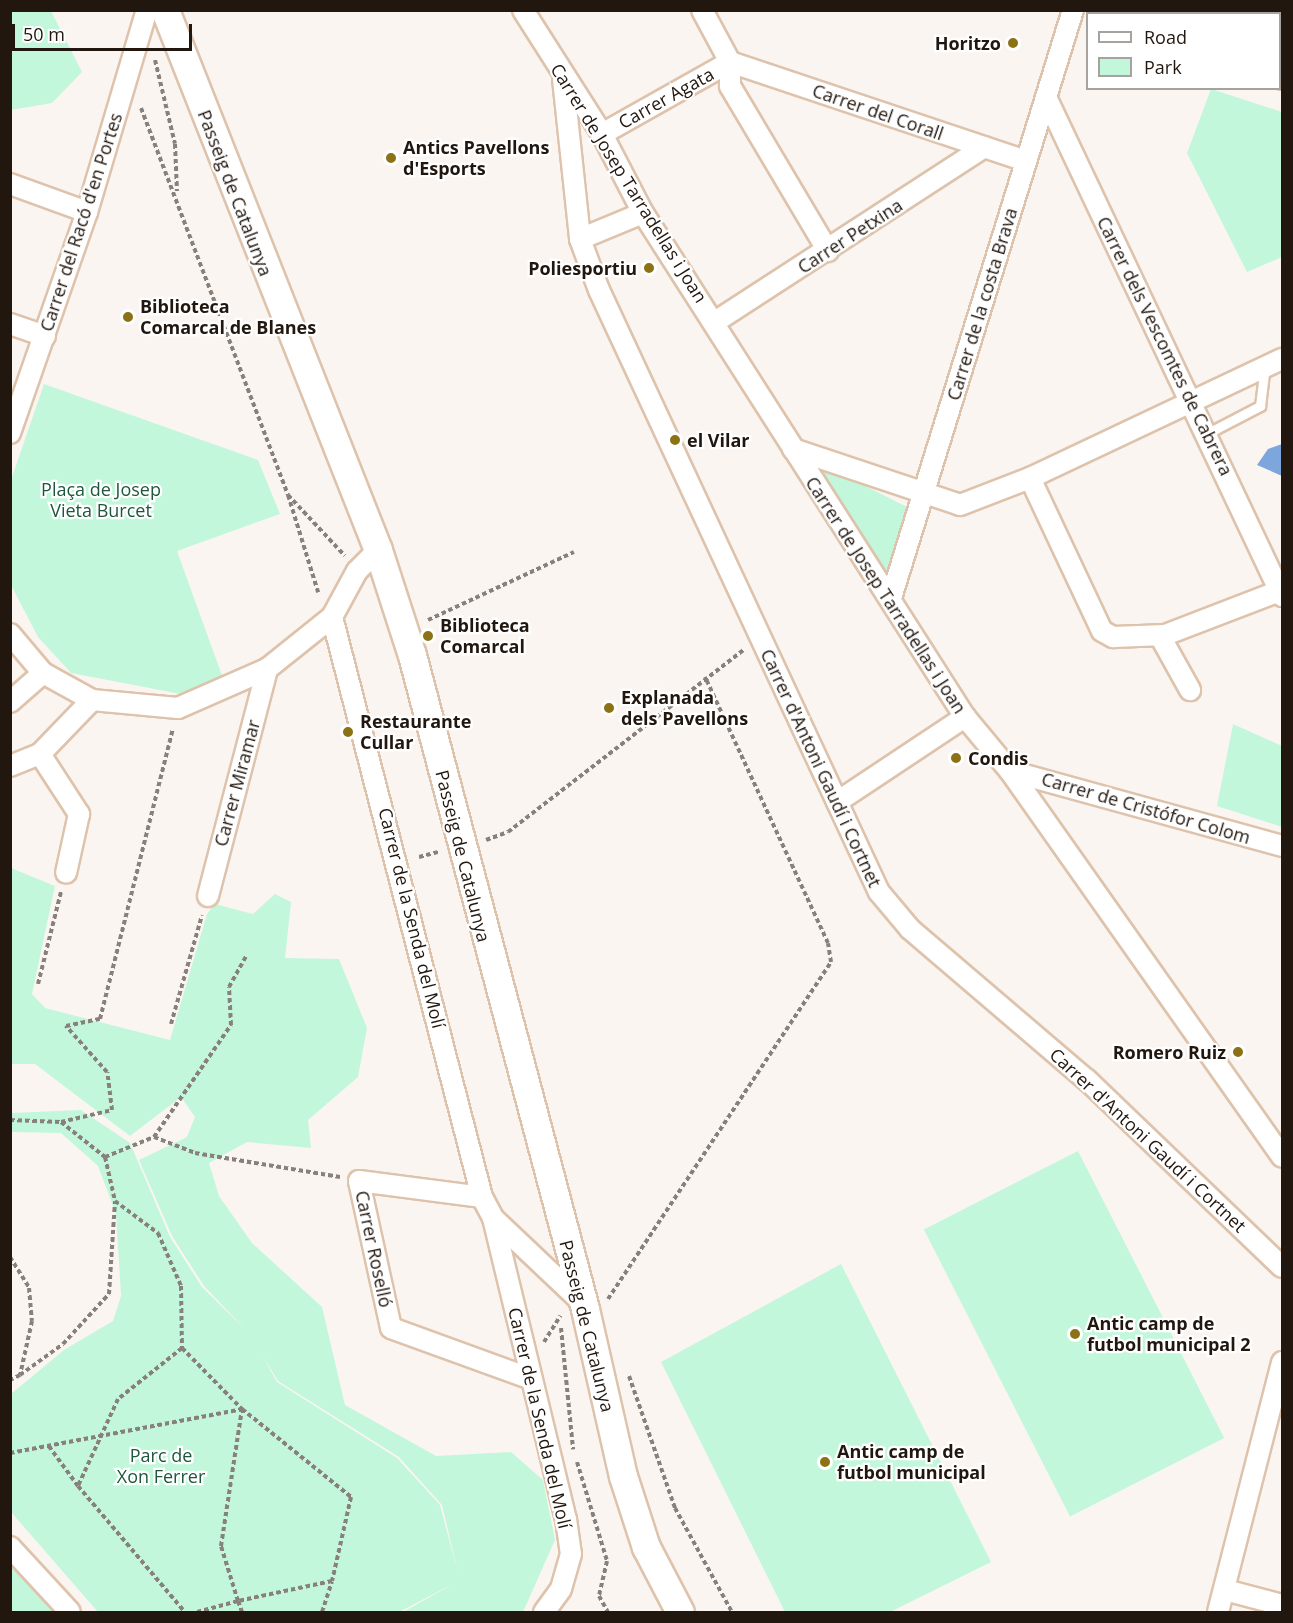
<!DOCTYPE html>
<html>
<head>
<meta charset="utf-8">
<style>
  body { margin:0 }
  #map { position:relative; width:1293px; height:1623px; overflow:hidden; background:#fbf5f1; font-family:"Open Sans",sans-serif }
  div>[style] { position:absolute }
  .green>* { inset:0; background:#c2f7db; transform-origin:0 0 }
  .water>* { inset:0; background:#7da6dc }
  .path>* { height:4px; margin-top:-2px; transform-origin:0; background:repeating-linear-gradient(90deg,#88807a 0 4.5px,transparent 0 7.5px) }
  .roads { filter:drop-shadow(2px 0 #dec3ac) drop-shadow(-2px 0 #dec3ac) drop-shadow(0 2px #dec3ac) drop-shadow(0 -2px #dec3ac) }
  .lane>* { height:9px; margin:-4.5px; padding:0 4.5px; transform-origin:4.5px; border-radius:4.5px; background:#fff }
  .street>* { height:20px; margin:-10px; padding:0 10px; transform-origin:10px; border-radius:10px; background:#fff }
  .secondary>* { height:27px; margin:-13.5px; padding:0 13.5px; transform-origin:13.5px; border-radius:13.5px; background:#fff }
  .dots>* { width:16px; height:16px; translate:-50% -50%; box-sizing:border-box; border:3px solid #fff; border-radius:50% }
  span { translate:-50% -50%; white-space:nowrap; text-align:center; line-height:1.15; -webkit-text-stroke:4.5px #fff; paint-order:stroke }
  .poi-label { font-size:18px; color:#21170f; font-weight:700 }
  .right { translate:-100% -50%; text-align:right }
  .left { translate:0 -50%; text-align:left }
  .street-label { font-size:18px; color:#21170f }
  .park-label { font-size:18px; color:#1e573e }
  .frame { position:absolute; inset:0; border:12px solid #21170f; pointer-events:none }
  .legend { position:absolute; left:1086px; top:12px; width:195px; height:78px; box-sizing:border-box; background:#fff; border:2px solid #a6a29f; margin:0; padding:8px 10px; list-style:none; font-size:18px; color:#21170f }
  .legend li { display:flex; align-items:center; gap:12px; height:30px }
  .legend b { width:30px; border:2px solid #a6a29f }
  .scale { position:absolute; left:12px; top:24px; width:180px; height:27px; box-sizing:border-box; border:3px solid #21170f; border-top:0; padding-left:8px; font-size:18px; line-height:21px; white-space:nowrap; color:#21170f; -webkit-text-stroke:4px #fff; paint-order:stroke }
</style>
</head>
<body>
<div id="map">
  <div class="green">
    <i style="clip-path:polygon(10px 11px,51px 11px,82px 72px,52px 103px,11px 110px)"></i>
    <i style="clip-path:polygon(1211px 89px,1282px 112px,1282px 257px,1247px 272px,1187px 153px)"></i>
    <i style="clip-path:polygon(44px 384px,258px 460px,280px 514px,177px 551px,224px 681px,186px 695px,71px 673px,38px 637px,10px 583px,10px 483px)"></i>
    <i style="clip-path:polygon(806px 456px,917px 512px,890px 590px)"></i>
    <i style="clip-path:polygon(1233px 724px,1282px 746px,1282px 827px,1217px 806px)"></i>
    <i style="clip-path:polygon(evenodd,11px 868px,55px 886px,32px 994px,45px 1008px,170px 1040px,207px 914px,215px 904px,253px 914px,275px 894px,291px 902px,285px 958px,339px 959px,367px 1028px,358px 1077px,308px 1120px,311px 1148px,247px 1142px,209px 1163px,219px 1196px,252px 1243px,322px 1307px,345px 1405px,436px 1456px,511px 1452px,543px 1480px,555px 1540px,523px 1612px,403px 1612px,455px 1583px,399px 1612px,98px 1612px,11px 1512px,11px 1394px,64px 1350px,113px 1321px,121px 1296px,116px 1214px,98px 1166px,61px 1133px,11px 1132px,11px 1113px,81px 1110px,130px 1143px,170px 1237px,202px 1287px,245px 1329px,204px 1286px,172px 1236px,139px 1160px,187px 1137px,195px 1117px,181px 1097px,130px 1136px,35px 1064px,11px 1064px,11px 868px,262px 1355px,278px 1381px,399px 1457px,442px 1505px,458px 1573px,440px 1505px,397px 1458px,277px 1382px,262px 1355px)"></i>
    <i style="left:1078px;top:1151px;width:322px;height:173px;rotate:63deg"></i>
    <i style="clip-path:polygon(841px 1264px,991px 1562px,890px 1612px,785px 1612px,661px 1362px)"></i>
    <i style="clip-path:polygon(11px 1549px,66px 1612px,11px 1612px)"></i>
  </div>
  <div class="water">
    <i style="clip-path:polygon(1282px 444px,1282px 476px,1257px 465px,1268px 449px)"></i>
  </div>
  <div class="path">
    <i style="left:1138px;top:10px;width:10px;rotate:24deg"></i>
    <i style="left:1250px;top:10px;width:11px;rotate:22deg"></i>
    <i style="left:1280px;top:19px;width:2px;rotate:27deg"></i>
    <i style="left:155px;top:60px;width:86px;rotate:76.6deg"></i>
    <i style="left:175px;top:144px;width:47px;rotate:87.6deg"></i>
    <i style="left:141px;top:108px;width:414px;rotate:69.2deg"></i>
    <i style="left:288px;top:495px;width:102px;rotate:72.8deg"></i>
    <i style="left:288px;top:495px;width:83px;rotate:46.9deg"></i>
    <i style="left:428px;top:620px;width:161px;rotate:-25deg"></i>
    <i style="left:486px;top:840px;width:23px;rotate:-20deg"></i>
    <i style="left:508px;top:832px;width:299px;rotate:-37.7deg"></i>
    <i style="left:419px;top:857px;width:20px;rotate:-15deg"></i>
    <i style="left:38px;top:984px;width:95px;rotate:-76deg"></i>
    <i style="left:171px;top:1024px;width:113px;rotate:-74.1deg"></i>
    <i style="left:10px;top:1120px;width:51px;rotate:2.2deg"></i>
    <i style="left:61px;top:1122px;width:56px;rotate:38.5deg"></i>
    <i style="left:105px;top:1157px;width:45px;rotate:77.2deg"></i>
    <i style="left:115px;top:1201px;width:54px;rotate:36.7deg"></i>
    <i style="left:158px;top:1233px;width:58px;rotate:66.5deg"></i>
    <i style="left:181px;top:1286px;width:62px;rotate:89.1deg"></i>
    <i style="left:182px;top:1348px;width:82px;rotate:141.4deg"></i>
    <i style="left:118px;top:1399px;width:96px;rotate:114.7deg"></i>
    <i style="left:78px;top:1486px;width:51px;rotate:-126.2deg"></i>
    <i style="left:61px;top:1122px;width:52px;rotate:-13.2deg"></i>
    <i style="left:112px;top:1110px;width:38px;rotate:-97deg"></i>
    <i style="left:107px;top:1072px;width:62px;rotate:-131.7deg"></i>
    <i style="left:66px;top:1026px;width:35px;rotate:-12deg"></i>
    <i style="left:100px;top:1019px;width:299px;rotate:-75.9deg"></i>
    <i style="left:154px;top:1137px;width:136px;rotate:-55.5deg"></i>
    <i style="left:231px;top:1025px;width:38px;rotate:-93deg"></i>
    <i style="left:229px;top:987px;width:35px;rotate:-61deg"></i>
    <i style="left:105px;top:1157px;width:53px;rotate:-22.2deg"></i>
    <i style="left:154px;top:1137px;width:44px;rotate:21.3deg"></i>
    <i style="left:195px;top:1153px;width:147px;rotate:9.4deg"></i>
    <i style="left:10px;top:1257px;width:36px;rotate:58deg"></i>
    <i style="left:29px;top:1288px;width:33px;rotate:85deg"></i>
    <i style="left:32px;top:1321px;width:55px;rotate:102.5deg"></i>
    <i style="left:20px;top:1375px;width:11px;rotate:153deg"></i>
    <i style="left:608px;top:1299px;width:404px;rotate:-56.5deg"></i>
    <i style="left:831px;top:962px;width:19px;rotate:-99deg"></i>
    <i style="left:828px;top:943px;width:293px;rotate:-114.8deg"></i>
    <i style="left:561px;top:1328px;width:122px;rotate:84.3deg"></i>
    <i style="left:544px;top:1342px;width:31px;rotate:-58deg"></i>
    <i style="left:182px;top:1348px;width:86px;rotate:45.5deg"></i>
    <i style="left:20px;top:1375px;width:53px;rotate:-35.8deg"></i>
    <i style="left:63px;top:1344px;width:68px;rotate:-47.4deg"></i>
    <i style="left:109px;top:1294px;width:93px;rotate:-86.3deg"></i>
    <i style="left:629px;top:1376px;width:140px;rotate:70.8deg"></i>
    <i style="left:675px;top:1508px;width:119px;rotate:61.3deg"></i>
    <i style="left:242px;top:1409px;width:140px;rotate:38.9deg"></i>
    <i style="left:351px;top:1497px;width:86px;rotate:102.7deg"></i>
    <i style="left:332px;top:1581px;width:96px;rotate:168deg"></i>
    <i style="left:238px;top:1601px;width:58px;rotate:-107.2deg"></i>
    <i style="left:221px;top:1546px;width:139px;rotate:-81.3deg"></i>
    <i style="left:10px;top:1453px;width:236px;rotate:-10.7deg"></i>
    <i style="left:577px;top:1462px;width:103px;rotate:73.1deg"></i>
    <i style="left:607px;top:1561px;width:36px;rotate:103deg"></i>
    <i style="left:599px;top:1596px;width:18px;rotate:61deg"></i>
    <i style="left:78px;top:1486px;width:165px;rotate:49.7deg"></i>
    <i style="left:197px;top:1612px;width:42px;rotate:-15deg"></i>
    <i style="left:238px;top:1601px;width:12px;rotate:70deg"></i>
    <i style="left:322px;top:1612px;width:32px;rotate:-72deg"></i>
  </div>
  <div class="roads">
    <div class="lane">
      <i style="left:1208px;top:433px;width:59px;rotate:-27.4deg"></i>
      <i style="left:1260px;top:406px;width:38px;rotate:-83deg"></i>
    </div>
    <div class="street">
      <i style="left:523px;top:10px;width:147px;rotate:57.5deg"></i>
      <i style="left:602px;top:134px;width:89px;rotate:62.6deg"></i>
      <i style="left:643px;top:213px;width:598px;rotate:57.43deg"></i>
      <i style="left:965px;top:717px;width:70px;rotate:50.2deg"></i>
      <i style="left:1010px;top:771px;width:472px;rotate:54.8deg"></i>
      <i style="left:702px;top:10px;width:59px;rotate:61.7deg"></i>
      <i style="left:730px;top:62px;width:24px;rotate:90deg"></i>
      <i style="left:730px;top:86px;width:192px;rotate:59.3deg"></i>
      <i style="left:1280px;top:78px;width:2px;rotate:27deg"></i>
      <i style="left:563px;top:79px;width:161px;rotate:83.9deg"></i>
      <i style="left:580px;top:239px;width:54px;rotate:69.6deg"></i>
      <i style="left:599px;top:290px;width:664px;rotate:65.06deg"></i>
      <i style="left:879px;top:892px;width:48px;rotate:50deg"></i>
      <i style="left:910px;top:929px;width:233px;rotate:40.5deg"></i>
      <i style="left:1087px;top:1080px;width:270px;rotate:43.8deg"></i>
      <i style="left:1046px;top:97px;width:552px;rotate:64.69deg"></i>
      <i style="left:602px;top:134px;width:147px;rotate:-29.4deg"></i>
      <i style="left:730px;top:62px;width:312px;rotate:18.5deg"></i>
      <i style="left:10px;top:184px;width:82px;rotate:20deg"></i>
      <i style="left:580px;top:239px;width:68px;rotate:-22.4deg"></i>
      <i style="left:715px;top:322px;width:321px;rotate:-33deg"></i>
      <i style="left:10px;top:324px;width:37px;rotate:19deg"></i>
      <i style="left:10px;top:433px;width:234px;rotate:-70.8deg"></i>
      <i style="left:87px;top:212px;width:211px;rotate:-73.5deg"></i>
      <i style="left:793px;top:449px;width:176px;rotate:18.5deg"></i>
      <i style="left:960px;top:505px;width:75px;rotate:-21.1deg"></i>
      <i style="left:1030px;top:478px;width:279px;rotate:-25.3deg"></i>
      <i style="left:1030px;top:478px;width:169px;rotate:64.8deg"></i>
      <i style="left:1102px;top:631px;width:13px;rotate:29deg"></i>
      <i style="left:1113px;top:637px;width:52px;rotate:-2.2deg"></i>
      <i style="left:1165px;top:635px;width:125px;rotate:-21deg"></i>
      <i style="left:891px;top:598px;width:616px;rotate:-72.8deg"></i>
      <i style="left:332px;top:617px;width:599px;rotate:75.5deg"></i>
      <i style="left:482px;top:1197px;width:24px;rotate:62deg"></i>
      <i style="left:493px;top:1218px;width:310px;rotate:76.4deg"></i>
      <i style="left:566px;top:1519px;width:35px;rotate:82deg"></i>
      <i style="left:571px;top:1554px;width:36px;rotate:106deg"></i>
      <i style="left:561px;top:1589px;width:29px;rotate:126deg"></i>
      <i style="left:10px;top:634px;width:51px;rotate:49.8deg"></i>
      <i style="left:43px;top:673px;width:56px;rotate:28.9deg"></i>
      <i style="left:92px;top:700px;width:86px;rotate:5.3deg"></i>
      <i style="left:178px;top:708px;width:97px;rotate:-23.7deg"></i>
      <i style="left:267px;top:669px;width:83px;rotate:-38.7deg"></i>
      <i style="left:332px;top:617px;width:52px;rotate:-61.5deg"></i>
      <i style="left:357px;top:571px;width:30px;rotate:-45deg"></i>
      <i style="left:1160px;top:636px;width:62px;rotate:60.9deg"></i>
      <i style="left:10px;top:702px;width:44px;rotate:-41.3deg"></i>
      <i style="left:40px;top:754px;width:72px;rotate:57deg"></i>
      <i style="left:79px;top:814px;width:60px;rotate:102.4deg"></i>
      <i style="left:10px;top:766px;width:32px;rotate:-22deg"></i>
      <i style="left:40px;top:754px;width:75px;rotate:-46.1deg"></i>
      <i style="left:1010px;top:771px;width:282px;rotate:15.4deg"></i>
      <i style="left:837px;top:802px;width:154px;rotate:-33.6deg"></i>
      <i style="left:208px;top:896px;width:235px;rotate:-75.4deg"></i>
      <i style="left:482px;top:1197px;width:124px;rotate:-172.6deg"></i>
      <i style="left:359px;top:1181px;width:150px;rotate:77.7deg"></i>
      <i style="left:391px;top:1328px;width:149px;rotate:20deg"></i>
      <i style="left:493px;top:1218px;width:124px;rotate:43.4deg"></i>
      <i style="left:10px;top:1547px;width:88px;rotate:47.3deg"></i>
      <i style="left:1225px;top:1590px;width:59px;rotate:14.7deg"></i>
      <i style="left:1218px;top:1612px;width:258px;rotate:-75.6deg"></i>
    </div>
    <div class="secondary">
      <i style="left:165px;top:10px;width:580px;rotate:68.47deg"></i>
      <i style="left:378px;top:550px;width:110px;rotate:72.1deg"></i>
      <i style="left:412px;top:655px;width:676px;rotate:75.18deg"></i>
      <i style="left:585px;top:1309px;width:171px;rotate:77.2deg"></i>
      <i style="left:623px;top:1476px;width:75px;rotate:72.1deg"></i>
      <i style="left:646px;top:1547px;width:73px;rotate:62.4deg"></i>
    </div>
  </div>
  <div class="dots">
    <i style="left:1013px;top:43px;background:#8b7214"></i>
    <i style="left:391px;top:158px;background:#8b7214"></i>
    <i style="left:649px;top:268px;background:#8b7214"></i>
    <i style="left:128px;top:317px;background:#8b7214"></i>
    <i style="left:675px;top:440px;background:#8b7214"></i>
    <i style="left:428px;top:636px;background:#8b7214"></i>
    <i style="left:609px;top:708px;background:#8b7214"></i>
    <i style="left:348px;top:732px;background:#8b7214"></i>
    <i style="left:956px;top:758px;background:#8b7214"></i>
    <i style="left:1238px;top:1052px;background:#8b7214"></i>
    <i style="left:1075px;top:1334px;background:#8b7214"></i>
    <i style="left:825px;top:1462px;background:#8b7214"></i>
  </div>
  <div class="poi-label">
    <span class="right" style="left:1001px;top:43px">Horitzo</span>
    <span class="left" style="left:403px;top:158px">Antics Pavellons<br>d'Esports</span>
    <span class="right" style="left:637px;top:268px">Poliesportiu</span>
    <span class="left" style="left:140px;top:317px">Biblioteca<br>Comarcal de Blanes</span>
    <span class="left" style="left:687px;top:440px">el Vilar</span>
    <span class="left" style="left:440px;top:636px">Biblioteca<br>Comarcal</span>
    <span class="left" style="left:621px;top:708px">Explanada<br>dels Pavellons</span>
    <span class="left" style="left:360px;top:732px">Restaurante<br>Cullar</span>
    <span class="left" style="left:968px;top:758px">Condis</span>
    <span class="right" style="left:1226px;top:1052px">Romero Ruiz</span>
    <span class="left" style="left:1087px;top:1334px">Antic camp de<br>futbol municipal 2</span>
    <span class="left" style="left:837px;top:1462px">Antic camp de<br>futbol municipal</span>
  </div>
  <div class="street-label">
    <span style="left:666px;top:98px;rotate:-29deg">Carrer Agata</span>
    <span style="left:878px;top:112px;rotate:19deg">Carrer del Corall</span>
    <span style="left:629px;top:183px;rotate:58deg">Carrer de Josep Tarradellas i Joan</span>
    <span style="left:235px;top:193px;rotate:69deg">Passeig de Catalunya</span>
    <span style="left:81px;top:222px;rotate:-72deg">Carrer del Racó d'en Portes</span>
    <span style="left:850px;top:236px;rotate:-33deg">Carrer Petxina</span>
    <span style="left:982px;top:304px;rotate:-73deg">Carrer de la costa Brava</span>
    <span style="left:1165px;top:346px;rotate:64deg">Carrer dels Vescomtes de Cabrera</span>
    <span style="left:886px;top:595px;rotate:57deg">Carrer de Josep Tarradellas i Joan</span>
    <span style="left:821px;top:768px;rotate:65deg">Carrer d'Antoni Gaudí i Cortnet</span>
    <span style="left:237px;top:783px;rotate:-75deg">Carrer Miramar</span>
    <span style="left:1146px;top:808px;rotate:16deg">Carrer de Cristófor Colom</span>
    <span style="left:463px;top:856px;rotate:76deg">Passeig de Catalunya</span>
    <span style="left:412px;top:918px;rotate:76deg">Carrer de la Senda del Molí</span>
    <span style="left:1148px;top:1140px;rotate:43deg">Carrer d'Antoni Gaudí i Cortnet</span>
    <span style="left:374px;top:1249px;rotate:78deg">Carrer Roselló</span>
    <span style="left:587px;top:1326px;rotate:76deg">Passeig de Catalunya</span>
    <span style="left:540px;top:1418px;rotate:77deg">Carrer de la Senda del Molí</span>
  </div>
  <div class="park-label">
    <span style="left:101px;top:500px">Plaça de Josep<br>Vieta Burcet</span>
    <span style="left:161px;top:1466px">Parc de<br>Xon Ferrer</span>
  </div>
  <div class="frame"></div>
  <ul class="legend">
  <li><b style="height:8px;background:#fff"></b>Road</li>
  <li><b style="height:16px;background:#c2f7db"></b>Park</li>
  </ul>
  <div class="scale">50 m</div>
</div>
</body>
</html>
